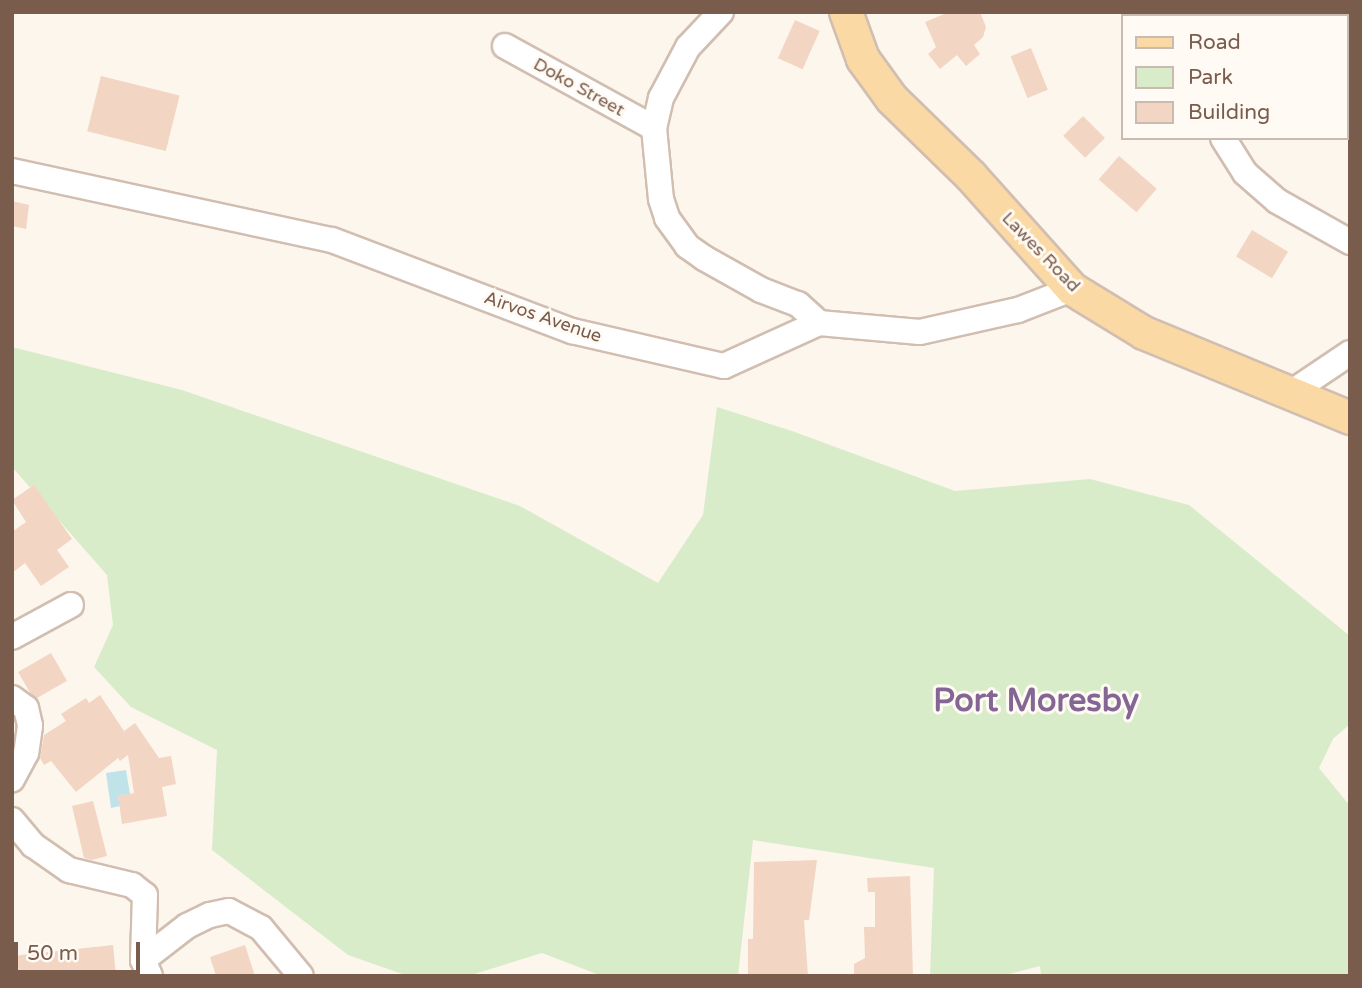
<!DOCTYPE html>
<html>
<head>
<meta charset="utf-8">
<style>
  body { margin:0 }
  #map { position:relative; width:1362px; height:988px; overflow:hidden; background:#fdf6ec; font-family:"Varela Round",sans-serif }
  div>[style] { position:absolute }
  .green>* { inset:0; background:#d8ecc9 }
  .water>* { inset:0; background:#bfe3e8 }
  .building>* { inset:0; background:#f3d5c3; transform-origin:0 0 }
  .roads { filter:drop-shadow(2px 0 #d1beb0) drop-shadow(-2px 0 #d1beb0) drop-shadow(0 2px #d1beb0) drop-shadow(0 -2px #d1beb0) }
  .minor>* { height:24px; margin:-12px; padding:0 12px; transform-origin:12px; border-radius:12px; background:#fff }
  .major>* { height:32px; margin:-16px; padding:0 16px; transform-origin:16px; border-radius:16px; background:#fbd9a5 }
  span { translate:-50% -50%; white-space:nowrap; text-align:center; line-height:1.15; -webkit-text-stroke:6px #fffaf3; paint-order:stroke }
  .street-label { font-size:18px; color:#7a5c4d }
  .town-label { font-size:32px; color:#846695; font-weight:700 }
  .frame { position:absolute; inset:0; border:14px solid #7a5c4d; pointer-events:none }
  .legend { position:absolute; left:1121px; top:14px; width:228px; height:126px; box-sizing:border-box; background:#fffaf3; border:2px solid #cabbb1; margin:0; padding:9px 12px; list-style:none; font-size:21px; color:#7a5c4d }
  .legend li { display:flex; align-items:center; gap:14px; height:35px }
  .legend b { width:35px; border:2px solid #cabbb1 }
  .scale { position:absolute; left:14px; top:942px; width:126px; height:32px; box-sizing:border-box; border:4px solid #7a5c4d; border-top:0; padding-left:9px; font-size:21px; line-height:24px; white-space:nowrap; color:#7a5c4d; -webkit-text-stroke:5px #fffaf3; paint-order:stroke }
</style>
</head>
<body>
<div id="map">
  <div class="green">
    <i style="clip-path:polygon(12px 347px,182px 390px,520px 506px,658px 583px,703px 515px,717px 407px,792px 431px,955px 491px,1090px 479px,1189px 505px,1350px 636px,1350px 724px,1333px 739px,1319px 768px,1350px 806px,1350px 976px,1041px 976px,1040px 966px,1001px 976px,930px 976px,934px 868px,753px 840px,738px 976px,602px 976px,542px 953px,468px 976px,408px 976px,348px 955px,212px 850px,217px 750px,131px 707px,94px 667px,113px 625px,107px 575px,12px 467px)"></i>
  </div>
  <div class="water">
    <i style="clip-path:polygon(126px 770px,130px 794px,118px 796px,120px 806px,111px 808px,106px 773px)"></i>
  </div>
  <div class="building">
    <i style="clip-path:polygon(949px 12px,980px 12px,986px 27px,983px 37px,974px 45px,980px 54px,966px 66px,957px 55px,940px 69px,928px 54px,936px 47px,925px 22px)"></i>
    <i style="left:795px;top:20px;width:27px;height:42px;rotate:24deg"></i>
    <i style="left:1031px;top:48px;width:45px;height:22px;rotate:68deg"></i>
    <i style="left:101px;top:76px;width:81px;height:57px;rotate:14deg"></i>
    <i style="left:1083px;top:116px;width:31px;height:28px;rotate:45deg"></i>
    <i style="left:1119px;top:156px;width:50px;height:31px;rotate:41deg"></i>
    <i style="clip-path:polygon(12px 201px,29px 205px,26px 229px,12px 226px)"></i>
    <i style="left:1252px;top:230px;width:42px;height:31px;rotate:31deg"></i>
    <i style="clip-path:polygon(34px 485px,72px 539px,57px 550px,69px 567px,41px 586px,25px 563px,12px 573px,12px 532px,26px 522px,12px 500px)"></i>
    <i style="left:51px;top:653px;width:32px;height:38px;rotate:60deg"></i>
    <i style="clip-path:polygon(100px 695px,124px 731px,135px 723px,159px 758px,171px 756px,176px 784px,162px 787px,167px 816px,122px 824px,118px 796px,134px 793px,128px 755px,120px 761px,118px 758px,76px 792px,51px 761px,44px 765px,40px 758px,44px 735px,66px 721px,61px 714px,86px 698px,89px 703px)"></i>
    <i style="clip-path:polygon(93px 801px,107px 856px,92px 860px,84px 858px,72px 806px)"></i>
    <i style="clip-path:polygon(817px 860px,809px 920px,804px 920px,808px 976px,748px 976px,748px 939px,753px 939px,754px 862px)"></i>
    <i style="clip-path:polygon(910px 876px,913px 976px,854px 976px,854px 964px,865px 958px,864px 927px,875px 927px,875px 892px,868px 892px,867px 878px)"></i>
    <i style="clip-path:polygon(113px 945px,116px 976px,12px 976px,12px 956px)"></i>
    <i style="clip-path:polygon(245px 945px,255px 976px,216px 976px,210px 957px)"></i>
  </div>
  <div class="roads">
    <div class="minor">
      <i style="left:721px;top:12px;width:48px;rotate:133.3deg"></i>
      <i style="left:688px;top:47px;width:58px;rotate:117.9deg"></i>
      <i style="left:661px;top:98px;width:31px;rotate:103deg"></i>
      <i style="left:654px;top:128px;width:71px;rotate:84.4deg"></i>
      <i style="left:661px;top:199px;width:20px;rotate:72deg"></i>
      <i style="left:667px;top:218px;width:34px;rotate:54deg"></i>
      <i style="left:687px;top:246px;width:21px;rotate:35deg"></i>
      <i style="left:704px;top:258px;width:65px;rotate:29.3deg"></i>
      <i style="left:761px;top:290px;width:40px;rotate:21deg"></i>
      <i style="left:798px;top:304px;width:28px;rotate:42deg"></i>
      <i style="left:505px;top:46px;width:170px;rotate:28.8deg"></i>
      <i style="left:1223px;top:138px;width:41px;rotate:57.8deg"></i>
      <i style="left:1245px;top:173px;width:43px;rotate:41.2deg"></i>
      <i style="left:1277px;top:201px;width:84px;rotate:29.3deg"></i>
      <i style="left:12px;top:171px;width:327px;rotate:12.2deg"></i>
      <i style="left:332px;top:240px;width:257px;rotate:20.8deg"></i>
      <i style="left:572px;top:331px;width:156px;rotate:13deg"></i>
      <i style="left:724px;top:366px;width:104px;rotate:-24.4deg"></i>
      <i style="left:819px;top:323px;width:101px;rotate:5.1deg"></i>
      <i style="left:920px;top:332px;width:100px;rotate:-12.7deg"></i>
      <i style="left:1018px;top:310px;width:58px;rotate:-21.3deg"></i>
      <i style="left:1292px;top:392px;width:70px;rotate:-33.9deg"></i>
      <i style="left:12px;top:637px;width:67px;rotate:-28.5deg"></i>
      <i style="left:12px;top:698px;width:17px;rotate:36deg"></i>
      <i style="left:26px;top:708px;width:18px;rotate:77deg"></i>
      <i style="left:30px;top:726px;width:27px;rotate:98deg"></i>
      <i style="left:26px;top:753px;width:30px;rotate:118deg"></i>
      <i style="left:12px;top:820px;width:33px;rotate:50deg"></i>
      <i style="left:33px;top:845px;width:44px;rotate:34.8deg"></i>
      <i style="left:69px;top:870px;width:65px;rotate:13.4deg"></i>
      <i style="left:132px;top:885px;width:16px;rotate:38deg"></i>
      <i style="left:145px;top:895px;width:65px;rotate:91.8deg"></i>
      <i style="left:143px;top:960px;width:17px;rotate:66deg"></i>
      <i style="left:143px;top:960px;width:56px;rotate:-37.7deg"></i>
      <i style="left:187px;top:926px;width:25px;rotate:-26deg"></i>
      <i style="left:210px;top:915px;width:19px;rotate:-12deg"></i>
      <i style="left:229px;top:911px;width:36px;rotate:28deg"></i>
      <i style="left:261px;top:928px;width:62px;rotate:50.2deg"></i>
    </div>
    <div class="major">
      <i style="left:846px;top:12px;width:50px;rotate:70.1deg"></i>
      <i style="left:863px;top:59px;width:49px;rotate:54.1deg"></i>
      <i style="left:892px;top:99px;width:110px;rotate:44.3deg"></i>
      <i style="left:971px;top:176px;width:152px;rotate:48.2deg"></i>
      <i style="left:1072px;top:289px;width:84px;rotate:31.4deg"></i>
      <i style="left:1144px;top:333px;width:223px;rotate:22.4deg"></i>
    </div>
  </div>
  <div class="street-label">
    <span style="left:579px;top:87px;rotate:29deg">Doko Street</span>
    <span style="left:1041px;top:252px;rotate:46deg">Lawes Road</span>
    <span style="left:543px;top:317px;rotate:19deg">Airvos Avenue</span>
  </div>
  <div class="town-label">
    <span style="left:1036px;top:701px">Port Moresby</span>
  </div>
  <div class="frame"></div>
  <ul class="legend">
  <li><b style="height:9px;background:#fbd9a5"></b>Road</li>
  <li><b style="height:19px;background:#d8ecc9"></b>Park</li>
  <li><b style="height:19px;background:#f3d5c3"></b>Building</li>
  </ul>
  <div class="scale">50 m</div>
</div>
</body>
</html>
